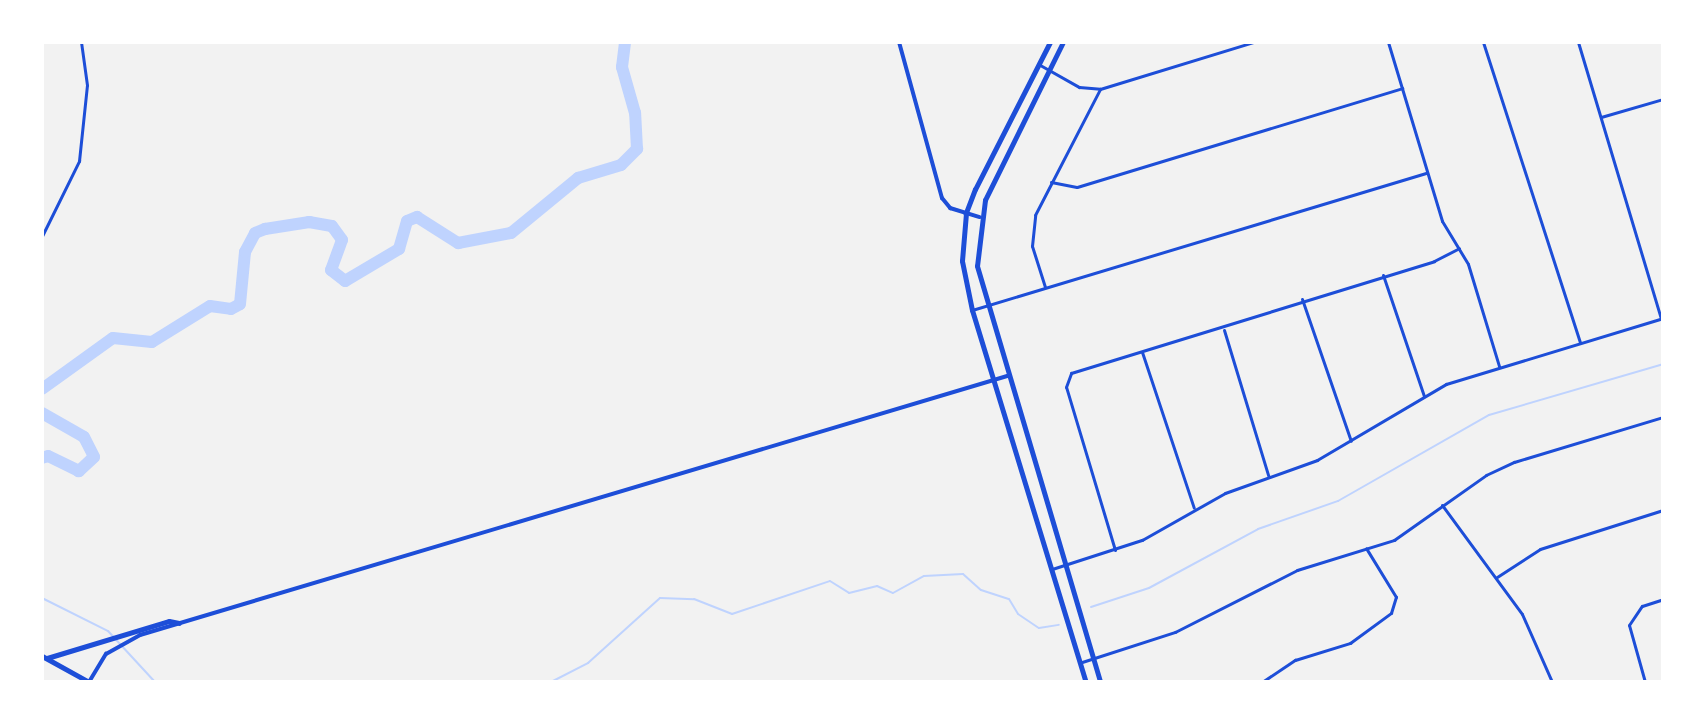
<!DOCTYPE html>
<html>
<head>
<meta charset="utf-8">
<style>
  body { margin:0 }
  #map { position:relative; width:1705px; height:724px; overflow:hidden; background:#f2f2f2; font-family:"DejaVu Sans",sans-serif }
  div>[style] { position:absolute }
  .stream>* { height:2px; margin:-1px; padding:0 1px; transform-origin:1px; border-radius:1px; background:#bfd3fe }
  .river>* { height:12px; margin:-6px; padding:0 6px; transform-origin:6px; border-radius:6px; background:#bfd3fe }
  .minor>* { height:3px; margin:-1.5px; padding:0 1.5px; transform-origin:1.5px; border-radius:1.5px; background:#1d4ed8 }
  .tertiary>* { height:4px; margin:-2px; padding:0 2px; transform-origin:2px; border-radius:2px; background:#1d4ed8 }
  .secondary>* { height:5px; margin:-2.5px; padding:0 2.5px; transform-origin:2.5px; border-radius:2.5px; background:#1d4ed8 }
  span { translate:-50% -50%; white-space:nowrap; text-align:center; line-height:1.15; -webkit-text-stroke:6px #fff; paint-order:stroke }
  .frame { position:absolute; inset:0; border:44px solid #fff; pointer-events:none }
</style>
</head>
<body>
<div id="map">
  <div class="stream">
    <i style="left:42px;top:598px;width:74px;rotate:26.6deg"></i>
    <i style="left:108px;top:631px;width:69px;rotate:47.3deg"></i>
    <i style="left:1091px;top:607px;width:61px;rotate:-18.1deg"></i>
    <i style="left:1149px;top:588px;width:124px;rotate:-28.4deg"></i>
    <i style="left:1258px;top:529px;width:85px;rotate:-19.3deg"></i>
    <i style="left:1338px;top:501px;width:174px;rotate:-29.7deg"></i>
    <i style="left:1489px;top:415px;width:181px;rotate:-16.3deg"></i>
    <i style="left:551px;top:682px;width:42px;rotate:-27.2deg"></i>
    <i style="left:588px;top:663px;width:97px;rotate:-42.1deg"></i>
    <i style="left:660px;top:598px;width:34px;rotate:2deg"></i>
    <i style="left:694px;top:599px;width:41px;rotate:21.5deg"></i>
    <i style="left:732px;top:614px;width:103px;rotate:-18.6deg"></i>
    <i style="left:830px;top:581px;width:22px;rotate:32deg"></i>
    <i style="left:849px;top:593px;width:29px;rotate:-14deg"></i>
    <i style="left:877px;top:586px;width:17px;rotate:24deg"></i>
    <i style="left:893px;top:593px;width:35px;rotate:-29deg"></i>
    <i style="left:924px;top:576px;width:39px;rotate:-3deg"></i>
    <i style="left:963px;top:574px;width:24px;rotate:42deg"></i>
    <i style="left:981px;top:590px;width:29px;rotate:18deg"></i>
    <i style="left:1009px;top:599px;width:17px;rotate:59deg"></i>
    <i style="left:1018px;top:614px;width:25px;rotate:34deg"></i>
    <i style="left:1039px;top:628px;width:20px;rotate:-9deg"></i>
  </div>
  <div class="river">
    <i style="left:42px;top:389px;width:87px;rotate:-35.7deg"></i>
    <i style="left:113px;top:338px;width:39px;rotate:6deg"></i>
    <i style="left:152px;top:342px;width:68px;rotate:-31.8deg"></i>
    <i style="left:210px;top:306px;width:21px;rotate:8deg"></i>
    <i style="left:231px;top:309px;width:10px;rotate:-29deg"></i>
    <i style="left:240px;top:304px;width:52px;rotate:-84.5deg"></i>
    <i style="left:245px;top:252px;width:21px;rotate:-62deg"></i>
    <i style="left:255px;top:233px;width:11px;rotate:-22deg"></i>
    <i style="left:265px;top:229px;width:45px;rotate:-9deg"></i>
    <i style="left:309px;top:222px;width:23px;rotate:10deg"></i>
    <i style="left:332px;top:226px;width:17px;rotate:54deg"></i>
    <i style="left:342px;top:240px;width:32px;rotate:110deg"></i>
    <i style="left:331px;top:270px;width:18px;rotate:38deg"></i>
    <i style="left:345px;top:281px;width:63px;rotate:-30.7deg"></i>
    <i style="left:399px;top:249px;width:29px;rotate:-74deg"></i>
    <i style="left:407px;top:221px;width:11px;rotate:-22deg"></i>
    <i style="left:417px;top:217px;width:49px;rotate:32.4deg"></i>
    <i style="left:458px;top:243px;width:54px;rotate:-10.7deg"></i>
    <i style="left:511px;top:233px;width:87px;rotate:-39.4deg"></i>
    <i style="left:578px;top:178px;width:45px;rotate:-16.8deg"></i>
    <i style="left:621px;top:165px;width:23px;rotate:-45deg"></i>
    <i style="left:637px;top:149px;width:36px;rotate:-93deg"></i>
    <i style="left:635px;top:113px;width:48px;rotate:-105.8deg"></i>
    <i style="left:622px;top:67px;width:25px;rotate:-83deg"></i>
    <i style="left:42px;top:413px;width:48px;rotate:29.7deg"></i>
    <i style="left:84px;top:437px;width:22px;rotate:63deg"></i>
    <i style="left:94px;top:457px;width:21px;rotate:137deg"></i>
    <i style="left:79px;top:471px;width:34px;rotate:-154deg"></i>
    <i style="left:48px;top:456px;width:6px;rotate:162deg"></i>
  </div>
  <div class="minor">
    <i style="left:1388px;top:42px;width:187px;rotate:73.2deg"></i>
    <i style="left:1442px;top:221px;width:50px;rotate:58.8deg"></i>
    <i style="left:1468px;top:264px;width:107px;rotate:73.1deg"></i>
    <i style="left:1483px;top:42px;width:316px;rotate:72.1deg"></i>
    <i style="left:1578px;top:42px;width:289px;rotate:73.3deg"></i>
    <i style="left:1040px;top:65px;width:45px;rotate:29.4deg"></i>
    <i style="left:1079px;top:87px;width:21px;rotate:5deg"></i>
    <i style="left:1100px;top:89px;width:161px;rotate:-17deg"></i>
    <i style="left:1601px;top:117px;width:65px;rotate:-16.2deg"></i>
    <i style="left:1051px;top:182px;width:26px;rotate:11deg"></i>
    <i style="left:1077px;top:187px;width:340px;rotate:-16.9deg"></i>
    <i style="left:42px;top:236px;width:84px;rotate:-63.7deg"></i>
    <i style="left:79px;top:161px;width:76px;rotate:-84deg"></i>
    <i style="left:87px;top:85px;width:43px;rotate:-97.9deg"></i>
    <i style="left:1383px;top:275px;width:128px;rotate:71.3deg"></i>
    <i style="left:1045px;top:287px;width:43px;rotate:-107.6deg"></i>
    <i style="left:1032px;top:246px;width:31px;rotate:-84deg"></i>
    <i style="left:1035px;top:215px;width:142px;rotate:-62.7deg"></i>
    <i style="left:1302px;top:299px;width:150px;rotate:71deg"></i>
    <i style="left:972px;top:310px;width:475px;rotate:-16.8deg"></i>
    <i style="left:1224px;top:330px;width:152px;rotate:73.1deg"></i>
    <i style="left:1142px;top:352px;width:164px;rotate:71.6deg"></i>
    <i style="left:1442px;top:505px;width:135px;rotate:53.7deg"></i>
    <i style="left:1522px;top:614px;width:74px;rotate:66.2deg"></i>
    <i style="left:1115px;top:550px;width:170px;rotate:-106.7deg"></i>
    <i style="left:1066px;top:387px;width:15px;rotate:-70deg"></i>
    <i style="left:1071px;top:373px;width:380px;rotate:-17.1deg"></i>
    <i style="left:1434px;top:261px;width:28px;rotate:-27deg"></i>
    <i style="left:1052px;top:569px;width:95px;rotate:-17.9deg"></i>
    <i style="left:1142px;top:540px;width:95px;rotate:-29.5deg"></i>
    <i style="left:1225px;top:493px;width:98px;rotate:-19.7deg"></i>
    <i style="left:1317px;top:460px;width:150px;rotate:-30.5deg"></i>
    <i style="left:1446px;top:384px;width:227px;rotate:-16.9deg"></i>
    <i style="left:1497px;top:577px;width:51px;rotate:-33.1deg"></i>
    <i style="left:1540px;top:549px;width:129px;rotate:-17.6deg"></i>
    <i style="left:1082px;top:662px;width:98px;rotate:-17.9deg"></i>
    <i style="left:1175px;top:632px;width:137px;rotate:-26.9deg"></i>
    <i style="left:1297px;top:570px;width:102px;rotate:-17.2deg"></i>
    <i style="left:1394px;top:540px;width:113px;rotate:-35.2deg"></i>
    <i style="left:1486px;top:475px;width:31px;rotate:-25deg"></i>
    <i style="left:1514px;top:462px;width:156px;rotate:-16.8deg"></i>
    <i style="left:1262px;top:682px;width:40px;rotate:-34deg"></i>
    <i style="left:1295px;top:660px;width:58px;rotate:-17.2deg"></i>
    <i style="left:1350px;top:643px;width:51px;rotate:-36.2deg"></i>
    <i style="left:1391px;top:613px;width:17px;rotate:-73deg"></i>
    <i style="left:1396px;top:597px;width:57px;rotate:-121.5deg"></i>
    <i style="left:1645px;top:682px;width:59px;rotate:-105.7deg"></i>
    <i style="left:1629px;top:625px;width:23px;rotate:-56deg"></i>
    <i style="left:1642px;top:606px;width:22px;rotate:-18deg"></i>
  </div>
  <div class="tertiary">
    <i style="left:899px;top:42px;width:162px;rotate:74.6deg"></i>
    <i style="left:942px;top:198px;width:13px;rotate:51deg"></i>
    <i style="left:950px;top:208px;width:31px;rotate:17deg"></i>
    <i style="left:89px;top:682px;width:33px;rotate:-59deg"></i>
    <i style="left:106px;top:654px;width:39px;rotate:-29deg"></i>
    <i style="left:140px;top:635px;width:905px;rotate:-16.63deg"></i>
  </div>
  <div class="secondary">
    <i style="left:1050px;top:42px;width:165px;rotate:117deg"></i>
    <i style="left:975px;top:189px;width:26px;rotate:111deg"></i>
    <i style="left:966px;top:213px;width:48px;rotate:94.8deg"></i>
    <i style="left:962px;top:261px;width:50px;rotate:78.5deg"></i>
    <i style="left:972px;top:310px;width:389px;rotate:73deg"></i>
    <i style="left:1063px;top:42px;width:176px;rotate:116.3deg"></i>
    <i style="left:985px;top:200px;width:66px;rotate:96.9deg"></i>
    <i style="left:977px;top:266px;width:434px;rotate:73.5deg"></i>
    <i style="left:42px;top:656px;width:54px;rotate:29deg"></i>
    <i style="left:47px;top:658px;width:127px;rotate:-16.9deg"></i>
    <i style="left:169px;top:621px;width:10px;rotate:11deg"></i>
  </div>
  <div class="frame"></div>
</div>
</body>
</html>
